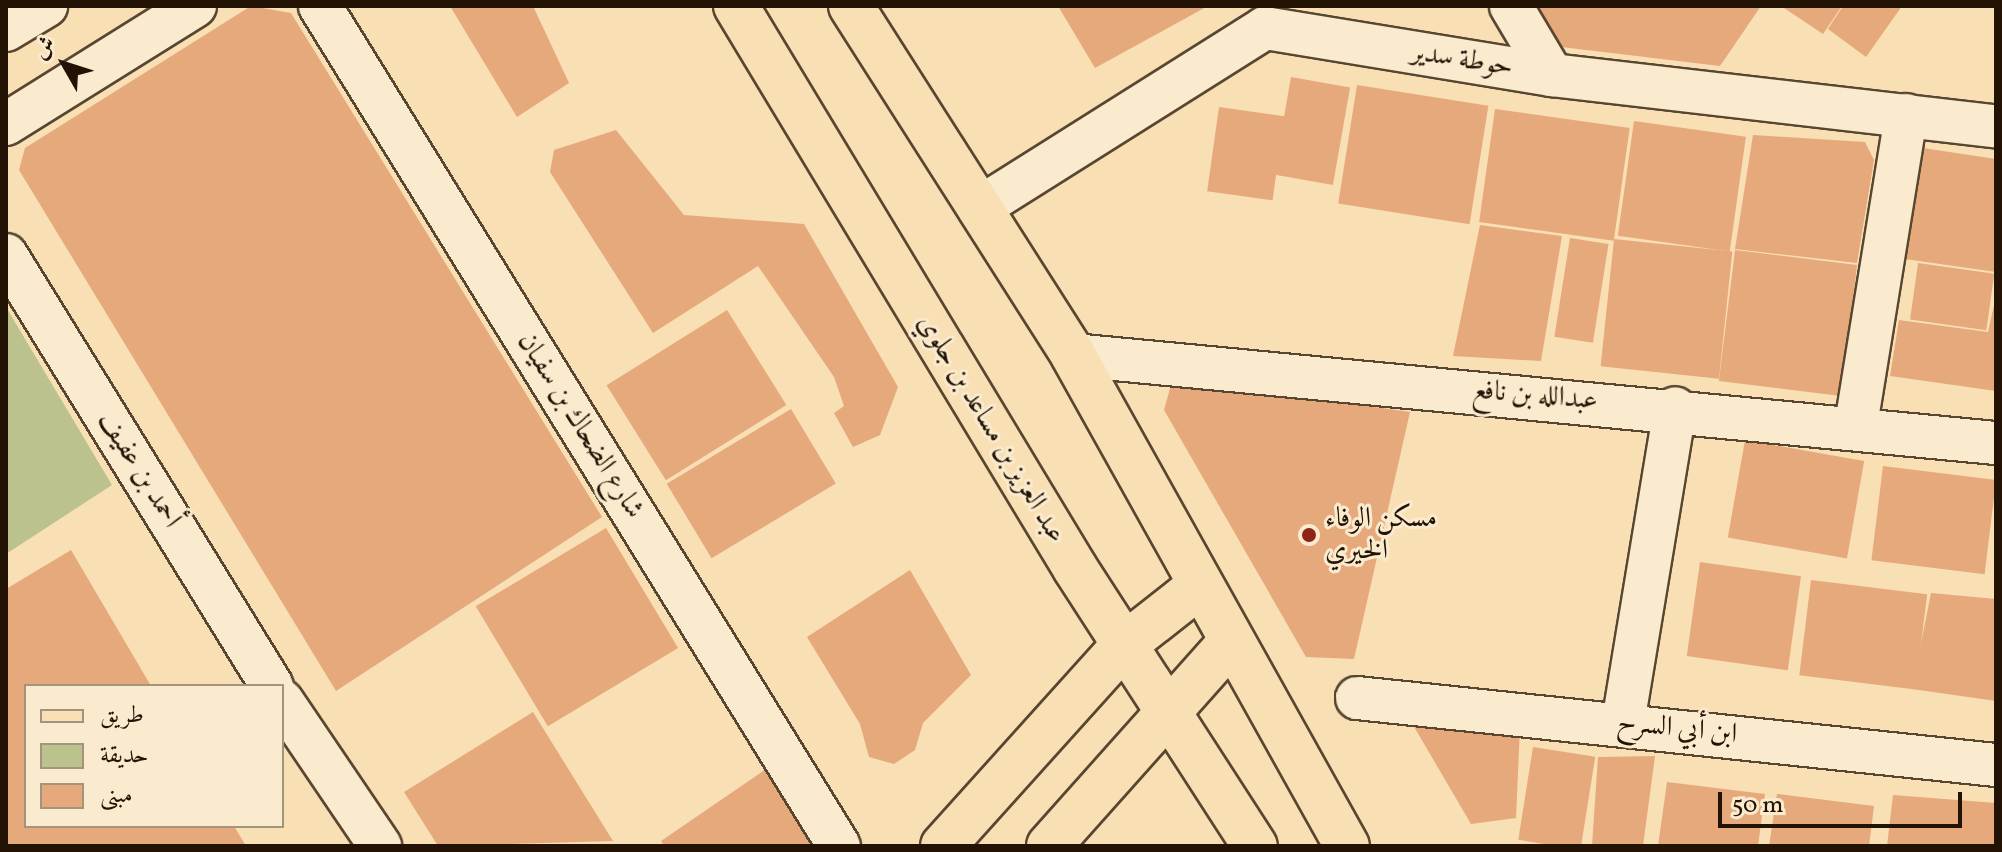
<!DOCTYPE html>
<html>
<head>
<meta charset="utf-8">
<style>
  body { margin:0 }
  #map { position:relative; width:2002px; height:852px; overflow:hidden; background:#f8dfb4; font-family:Vollkorn,Amiri,serif }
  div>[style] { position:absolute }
  .green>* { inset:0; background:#bcc28e }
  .building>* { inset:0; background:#e6a97c; transform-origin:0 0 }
  .roads { filter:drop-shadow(2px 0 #584631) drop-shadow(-2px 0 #584631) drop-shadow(0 2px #584631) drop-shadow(0 -2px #584631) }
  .minor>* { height:42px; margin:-21px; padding:0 21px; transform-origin:21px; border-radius:21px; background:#faeace }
  .major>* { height:44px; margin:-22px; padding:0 22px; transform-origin:22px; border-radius:22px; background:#f8dfb4 }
  .dots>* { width:22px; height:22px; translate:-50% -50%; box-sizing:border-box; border:4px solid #faeace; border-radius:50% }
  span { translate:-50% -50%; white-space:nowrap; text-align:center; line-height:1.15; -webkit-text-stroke:6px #faeace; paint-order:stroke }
  .street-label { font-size:28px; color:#221305 }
  .poi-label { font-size:28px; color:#221305 }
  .left { translate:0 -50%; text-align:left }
  .frame { position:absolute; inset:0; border:8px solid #221305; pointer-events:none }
  .legend { position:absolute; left:24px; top:684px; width:260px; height:144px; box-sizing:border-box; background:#faeace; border:2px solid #a4947e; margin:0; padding:10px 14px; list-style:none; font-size:24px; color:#221305 }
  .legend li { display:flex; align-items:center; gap:16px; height:40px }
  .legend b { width:40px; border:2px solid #a4947e }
  .north { position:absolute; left:24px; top:24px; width:80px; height:80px; -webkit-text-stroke:6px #faeace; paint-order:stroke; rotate:309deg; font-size:22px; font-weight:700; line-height:32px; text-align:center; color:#221305 }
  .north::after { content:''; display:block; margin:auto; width:28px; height:36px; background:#221305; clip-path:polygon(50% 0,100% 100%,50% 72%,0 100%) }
  .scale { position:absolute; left:1718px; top:792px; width:244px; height:36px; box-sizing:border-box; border:4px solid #221305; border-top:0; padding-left:10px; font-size:24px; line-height:28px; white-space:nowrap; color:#221305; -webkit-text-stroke:6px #faeace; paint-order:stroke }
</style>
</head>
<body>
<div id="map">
  <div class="green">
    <i style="clip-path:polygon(6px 307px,112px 485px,6px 554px)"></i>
  </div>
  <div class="building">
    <i style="clip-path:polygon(251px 6px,291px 13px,602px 517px,336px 691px,19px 170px,25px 148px)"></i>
    <i style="clip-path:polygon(450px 6px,533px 6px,569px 83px,517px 117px)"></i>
    <i style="clip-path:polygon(1058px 6px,1208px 6px,1095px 68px)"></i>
    <i style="clip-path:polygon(1531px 6px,1761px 6px,1720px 66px,1553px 46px)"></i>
    <i style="clip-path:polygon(1781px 6px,1842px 6px,1823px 34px)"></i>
    <i style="clip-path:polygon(1843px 6px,1902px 6px,1866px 57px,1828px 29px)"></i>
    <i style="left:1291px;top:77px;width:60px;height:99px;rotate:10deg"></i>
    <i style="left:1357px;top:85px;width:133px;height:120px;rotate:9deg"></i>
    <i style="left:1219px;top:107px;width:66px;height:85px;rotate:8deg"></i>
    <i style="left:1495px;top:109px;width:136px;height:114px;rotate:8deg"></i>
    <i style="left:1634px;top:121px;width:113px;height:116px;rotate:8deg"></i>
    <i style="clip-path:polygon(616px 130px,684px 215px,804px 224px,898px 387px,880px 435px,853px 447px,834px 413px,844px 406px,834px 377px,758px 266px,653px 333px,550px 172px,554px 150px)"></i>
    <i style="clip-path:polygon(1753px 135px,1865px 142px,1874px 160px,1857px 263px,1735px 249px)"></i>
    <i style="clip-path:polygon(1923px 148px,1996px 159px,1996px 272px,1905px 259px)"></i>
    <i style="clip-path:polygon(1480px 225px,1562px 236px,1541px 361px,1453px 356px)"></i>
    <i style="left:1570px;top:238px;width:39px;height:100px;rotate:9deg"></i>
    <i style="left:1614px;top:239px;width:119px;height:128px;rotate:6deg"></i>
    <i style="left:1735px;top:250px;width:123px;height:132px;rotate:7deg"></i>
    <i style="left:1918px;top:263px;width:77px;height:57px;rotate:8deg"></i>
    <i style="clip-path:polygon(1996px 296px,1996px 391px,1890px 376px,1899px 320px,1988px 332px)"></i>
    <i style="left:727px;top:310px;width:112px;height:142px;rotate:58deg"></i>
    <i style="clip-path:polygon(1173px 378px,1410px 412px,1354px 659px,1306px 657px,1164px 410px)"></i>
    <i style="left:791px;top:409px;width:87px;height:145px;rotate:59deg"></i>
    <i style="left:1745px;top:440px;width:121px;height:99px;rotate:10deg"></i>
    <i style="left:1883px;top:466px;width:114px;height:95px;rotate:7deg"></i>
    <i style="left:606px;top:528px;width:140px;height:152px;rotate:59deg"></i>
    <i style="clip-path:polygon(71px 550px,151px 686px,26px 686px,26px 826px,234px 826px,246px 846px,6px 846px,6px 589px)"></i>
    <i style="left:1700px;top:562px;width:102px;height:95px;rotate:8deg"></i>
    <i style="clip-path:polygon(910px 570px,971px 675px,923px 723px,915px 750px,894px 764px,869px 757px,860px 724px,807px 637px)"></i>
    <i style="left:1811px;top:580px;width:117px;height:96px;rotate:7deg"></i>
    <i style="clip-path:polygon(1931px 593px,1996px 599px,1996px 701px,1912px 689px)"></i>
    <i style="clip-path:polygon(533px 712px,613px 841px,438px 846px,404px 792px)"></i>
    <i style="clip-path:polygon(1413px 725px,1520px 727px,1516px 818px,1471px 824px)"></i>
    <i style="left:1533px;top:747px;width:63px;height:94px;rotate:9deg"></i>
    <i style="clip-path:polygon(1655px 756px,1643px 846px,1592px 846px,1598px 757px)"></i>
    <i style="clip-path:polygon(769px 767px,821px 846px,664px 846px,661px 841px)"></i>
    <i style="clip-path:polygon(1667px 782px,1765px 794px,1758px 846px,1658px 846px)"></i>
    <i style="clip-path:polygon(1777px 794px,1874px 806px,1869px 846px,1769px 846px)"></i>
    <i style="clip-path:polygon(1893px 795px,1996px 803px,1996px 846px,1887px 846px)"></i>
  </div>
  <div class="roads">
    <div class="minor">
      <i style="left:320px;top:6px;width:987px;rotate:58.29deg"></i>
      <i style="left:1511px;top:6px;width:80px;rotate:59.3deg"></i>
      <i style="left:6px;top:30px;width:47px;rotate:-31deg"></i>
      <i style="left:6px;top:124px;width:223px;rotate:-32deg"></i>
      <i style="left:979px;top:208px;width:338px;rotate:-32.2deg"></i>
      <i style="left:1265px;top:28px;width:291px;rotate:9.3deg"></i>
      <i style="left:1552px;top:75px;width:447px;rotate:6.6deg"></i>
      <i style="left:6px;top:255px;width:506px;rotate:58.32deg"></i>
      <i style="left:1073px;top:355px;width:927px;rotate:5.45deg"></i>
      <i style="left:1856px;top:425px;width:314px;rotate:-80.8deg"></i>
      <i style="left:1357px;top:698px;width:643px;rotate:5.99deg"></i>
      <i style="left:282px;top:701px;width:175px;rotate:55.9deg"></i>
      <i style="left:1623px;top:723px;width:319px;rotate:-80.6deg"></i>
    </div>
    <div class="major">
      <i style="left:736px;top:6px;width:656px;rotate:58.9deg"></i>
      <i style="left:1075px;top:568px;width:331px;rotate:57.1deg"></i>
      <i style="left:851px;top:6px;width:414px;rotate:57.5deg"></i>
      <i style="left:1073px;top:355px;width:562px;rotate:60.84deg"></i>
      <i style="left:943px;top:846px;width:269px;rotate:-48deg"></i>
      <i style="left:1123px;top:646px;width:95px;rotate:-38.2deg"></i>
      <i style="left:1049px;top:846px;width:271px;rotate:-48.3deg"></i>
    </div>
  </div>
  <div class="dots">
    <i style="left:1309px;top:535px;background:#8f2418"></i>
  </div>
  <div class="street-label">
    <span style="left:1462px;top:60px;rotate:9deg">حوطة سدير</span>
    <span style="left:1535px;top:396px;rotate:5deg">عبدالله بن نافع</span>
    <span style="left:580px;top:426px;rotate:58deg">شارع الضحاك بن سفيان</span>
    <span style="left:991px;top:429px;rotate:59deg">عبد العزيز بن مساعد بن جلوي</span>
    <span style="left:139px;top:470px;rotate:58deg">أحمد بن عفيف</span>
    <span style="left:1677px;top:729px;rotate:6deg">ابن أبي السرح</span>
  </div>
  <div class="poi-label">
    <span class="left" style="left:1325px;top:535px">مسكن الوفاء<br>الخيري</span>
  </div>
  <div class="frame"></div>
  <ul class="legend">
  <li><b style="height:10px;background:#f8dfb4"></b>طريق</li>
  <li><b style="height:22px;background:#bcc28e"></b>حديقة</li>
  <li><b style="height:22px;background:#e6a97c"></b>مبنى</li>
  </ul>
  <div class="north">ش</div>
  <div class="scale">50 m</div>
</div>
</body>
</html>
